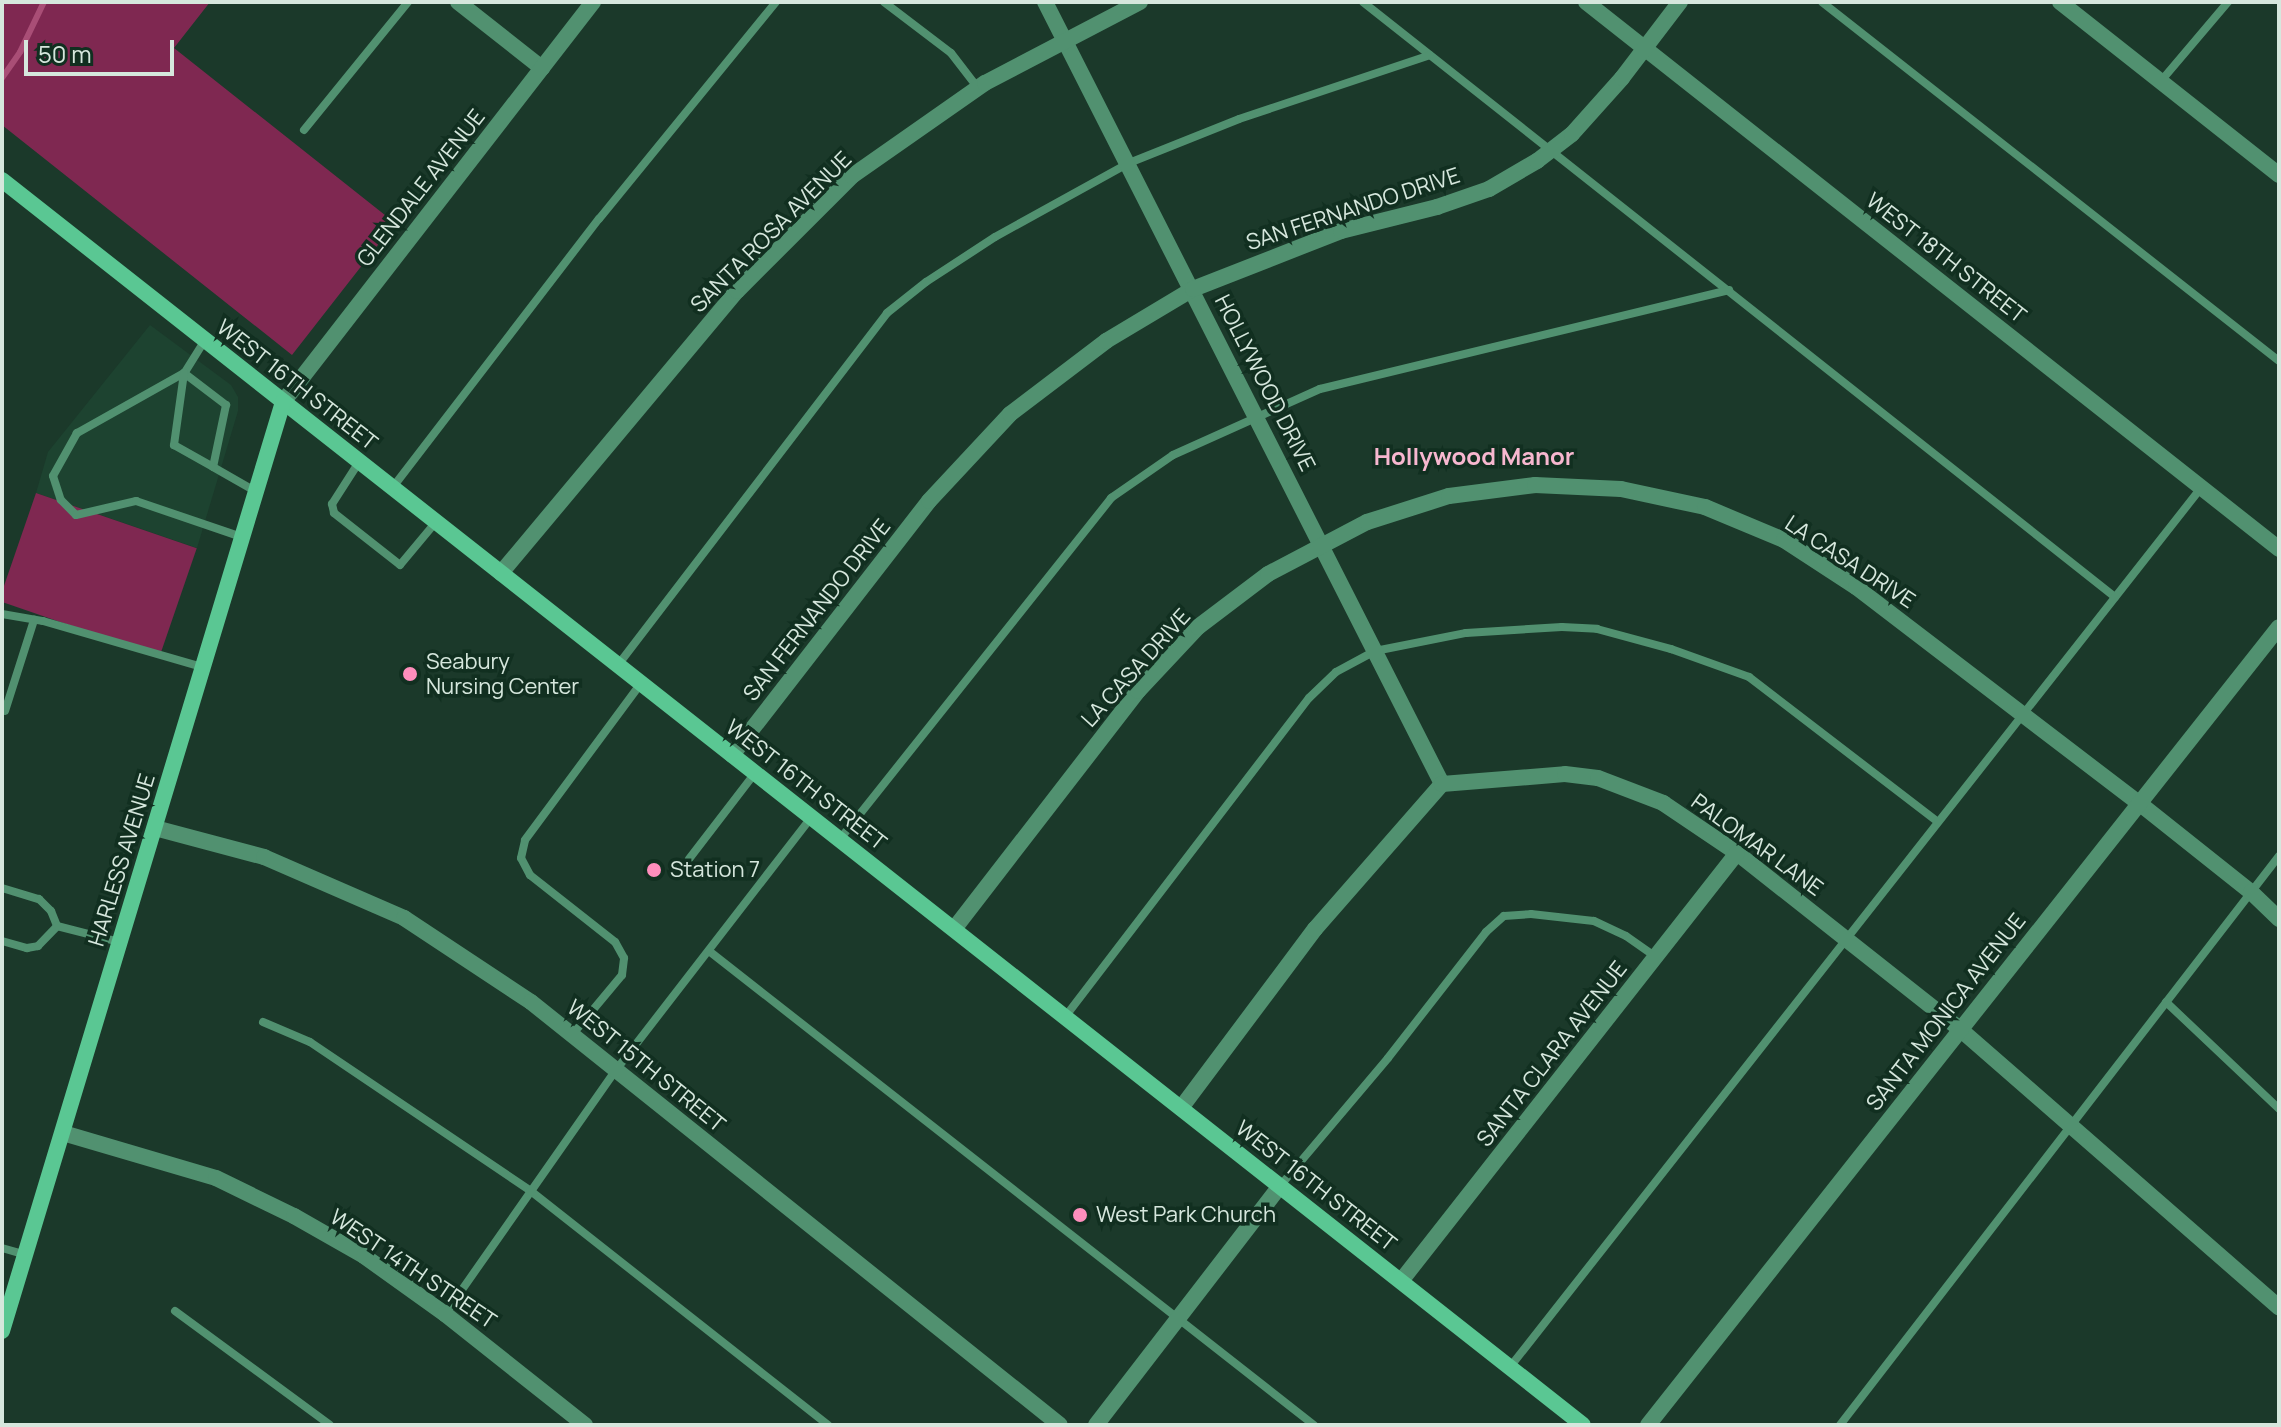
<!DOCTYPE html>
<html>
<head>
<meta charset="utf-8">
<style>
  body { margin:0 }
  #map { position:relative; width:2281px; height:1427px; overflow:hidden; background:#1b392a; font-family:Manrope,sans-serif }
  div>[style] { position:absolute }
  .built>* { inset:0; background:#1d4330 }
  .green>* { inset:0; background:#7f2851; transform-origin:0 0 }
  .stream>* { height:6px; margin:-3px; padding:0 3px; transform-origin:3px; border-radius:3px; background:#a94e76 }
  .service>* { height:8px; margin:-4px; padding:0 4px; transform-origin:4px; border-radius:4px; background:#519170 }
  .minor>* { height:16px; margin:-8px; padding:0 8px; transform-origin:8px; border-radius:8px; background:#519170 }
  .secondary>* { height:16px; margin:-8px; padding:0 8px; transform-origin:8px; border-radius:8px; background:#5ac793 }
  .dots>* { width:22px; height:22px; translate:-50% -50%; box-sizing:border-box; border:4px solid #112f20; border-radius:50% }
  span { translate:-50% -50%; white-space:nowrap; text-align:center; line-height:1.15; -webkit-text-stroke:7px #112f20; paint-order:stroke }
  .street-label { font-size:22px; color:#d6e7dd }
  .poi-label { font-size:22px; color:#d6e7dd }
  .left { translate:0 -50%; text-align:left }
  .neighbourhood-label { font-size:24px; color:#f7b7cf; font-weight:700 }
  .frame { position:absolute; inset:0; border:4px solid #d6e7dd; pointer-events:none }
  .scale { position:absolute; left:24px; top:40px; width:150px; height:36px; box-sizing:border-box; border:4px solid #d6e7dd; border-top:0; padding-left:10px; font-size:24px; line-height:28px; white-space:nowrap; color:#d6e7dd; -webkit-text-stroke:6px #112f20; paint-order:stroke }
</style>
</head>
<body>
<div id="map">
  <div class="built">
    <i style="clip-path:polygon(150px 325px,231px 385px,238px 397px,238px 411px,197px 548px,36px 493px,48px 452px)"></i>
  </div>
  <div class="green">
    <i style="clip-path:polygon(2px 2px,210px 2px,174px 48px,395px 223px,292px 355px,2px 125px)"></i>
    <i style="left:36px;top:493px;width:170px;height:114px;rotate:19deg"></i>
  </div>
  <div class="stream">
    <i style="left:2px;top:78px;width:32px;rotate:-55deg"></i>
    <i style="left:20px;top:52px;width:55px;rotate:-64.4deg"></i>
  </div>
  <div class="service">
    <i style="left:884px;top:2px;width:84px;rotate:37.3deg"></i>
    <i style="left:951px;top:53px;width:44px;rotate:52.4deg"></i>
    <i style="left:1363px;top:2px;width:959px;rotate:38.35deg"></i>
    <i style="left:1822px;top:2px;width:581px;rotate:38.15deg"></i>
    <i style="left:2161px;top:81px;width:104px;rotate:-49.7deg"></i>
    <i style="left:304px;top:130px;width:165px;rotate:-50.9deg"></i>
    <i style="left:205px;top:340px;width:39px;rotate:122deg"></i>
    <i style="left:184px;top:373px;width:53px;rotate:37.3deg"></i>
    <i style="left:226px;top:405px;width:63px;rotate:101.8deg"></i>
    <i style="left:213px;top:467px;width:48px;rotate:29.7deg"></i>
    <i style="left:184px;top:373px;width:123px;rotate:150.7deg"></i>
    <i style="left:77px;top:433px;width:49px;rotate:119.2deg"></i>
    <i style="left:53px;top:476px;width:25px;rotate:72deg"></i>
    <i style="left:61px;top:500px;width:21px;rotate:45deg"></i>
    <i style="left:76px;top:515px;width:62px;rotate:-13.1deg"></i>
    <i style="left:136px;top:501px;width:112px;rotate:18.8deg"></i>
    <i style="left:184px;top:373px;width:73px;rotate:97.9deg"></i>
    <i style="left:174px;top:445px;width:45px;rotate:29.4deg"></i>
    <i style="left:359px;top:462px;width:50px;rotate:122.7deg"></i>
    <i style="left:332px;top:504px;width:9px;rotate:77deg"></i>
    <i style="left:334px;top:513px;width:84px;rotate:38.2deg"></i>
    <i style="left:400px;top:565px;width:56px;rotate:-50.1deg"></i>
    <i style="left:393px;top:487px;width:338px;rotate:-52.5deg"></i>
    <i style="left:599px;top:219px;width:280px;rotate:-50.8deg"></i>
    <i style="left:2px;top:614px;width:42px;rotate:9.7deg"></i>
    <i style="left:43px;top:621px;width:166px;rotate:16.1deg"></i>
    <i style="left:618px;top:665px;width:443px;rotate:-52.6deg"></i>
    <i style="left:887px;top:313px;width:50px;rotate:-38.5deg"></i>
    <i style="left:926px;top:282px;width:82px;rotate:-33.1deg"></i>
    <i style="left:995px;top:237px;width:153px;rotate:-28.9deg"></i>
    <i style="left:1129px;top:163px;width:118px;rotate:-21.8deg"></i>
    <i style="left:1239px;top:119px;width:201px;rotate:-18.5deg"></i>
    <i style="left:5px;top:711px;width:96px;rotate:-72.3deg"></i>
    <i style="left:840px;top:839px;width:436px;rotate:-51.5deg"></i>
    <i style="left:1111px;top:498px;width:75px;rotate:-34.7deg"></i>
    <i style="left:1173px;top:455px;width:161px;rotate:-24.2deg"></i>
    <i style="left:1320px;top:389px;width:421px;rotate:-13.6deg"></i>
    <i style="left:689px;top:859px;width:108px;rotate:-52.5deg"></i>
    <i style="left:2px;top:888px;width:39px;rotate:17deg"></i>
    <i style="left:39px;top:899px;width:17px;rotate:45deg"></i>
    <i style="left:51px;top:911px;width:16px;rotate:68deg"></i>
    <i style="left:2px;top:941px;width:26px;rotate:16deg"></i>
    <i style="left:27px;top:948px;width:11px;rotate:-10deg"></i>
    <i style="left:38px;top:946px;width:28px;rotate:-46deg"></i>
    <i style="left:57px;top:926px;width:65px;rotate:14.3deg"></i>
    <i style="left:709px;top:951px;width:769px;rotate:38.08deg"></i>
    <i style="left:2166px;top:1002px;width:156px;rotate:43.4deg"></i>
    <i style="left:1065px;top:1017px;width:402px;rotate:-52.6deg"></i>
    <i style="left:1309px;top:698px;width:37px;rotate:-44deg"></i>
    <i style="left:1336px;top:672px;width:44px;rotate:-28.3deg"></i>
    <i style="left:1375px;top:651px;width:93px;rotate:-11.2deg"></i>
    <i style="left:1466px;top:633px;width:96px;rotate:-3.6deg"></i>
    <i style="left:1562px;top:627px;width:35px;rotate:3deg"></i>
    <i style="left:1597px;top:629px;width:77px;rotate:15.1deg"></i>
    <i style="left:1671px;top:649px;width:83px;rotate:19.7deg"></i>
    <i style="left:1749px;top:677px;width:238px;rotate:37.5deg"></i>
    <i style="left:263px;top:1022px;width:51px;rotate:23.1deg"></i>
    <i style="left:310px;top:1042px;width:268px;rotate:34deg"></i>
    <i style="left:532px;top:1192px;width:377px;rotate:38.2deg"></i>
    <i style="left:572px;top:1035px;width:78px;rotate:-50.2deg"></i>
    <i style="left:622px;top:975px;width:17px;rotate:-83deg"></i>
    <i style="left:624px;top:958px;width:18px;rotate:-119deg"></i>
    <i style="left:615px;top:942px;width:108px;rotate:-141.8deg"></i>
    <i style="left:530px;top:875px;width:19px;rotate:-118deg"></i>
    <i style="left:521px;top:858px;width:18px;rotate:-77deg"></i>
    <i style="left:525px;top:840px;width:195px;rotate:-53.5deg"></i>
    <i style="left:1280px;top:1186px;width:167px;rotate:-49.8deg"></i>
    <i style="left:1388px;top:1058px;width:160px;rotate:-52.1deg"></i>
    <i style="left:1486px;top:932px;width:24px;rotate:-42deg"></i>
    <i style="left:1504px;top:916px;width:27px;rotate:-4deg"></i>
    <i style="left:1531px;top:914px;width:63px;rotate:6.3deg"></i>
    <i style="left:1594px;top:921px;width:35px;rotate:25deg"></i>
    <i style="left:1626px;top:936px;width:37px;rotate:35deg"></i>
    <i style="left:2px;top:1248px;width:25px;rotate:16deg"></i>
    <i style="left:175px;top:1311px;width:192px;rotate:36.3deg"></i>
    <i style="left:445px;top:1314px;width:298px;rotate:-55deg"></i>
    <i style="left:616px;top:1070px;width:319px;rotate:-52.3deg"></i>
    <i style="left:1510px;top:1367px;width:1118px;rotate:-51.83deg"></i>
    <i style="left:1840px;top:1425px;width:719px;rotate:-52.35deg"></i>
  </div>
  <div class="minor">
    <i style="left:458px;top:2px;width:107px;rotate:38.2deg"></i>
    <i style="left:1045px;top:2px;width:877px;rotate:63.08deg"></i>
    <i style="left:1586px;top:2px;width:883px;rotate:38.28deg"></i>
    <i style="left:2060px;top:2px;width:279px;rotate:38.3deg"></i>
    <i style="left:283px;top:402px;width:506px;rotate:-52.22deg"></i>
    <i style="left:501px;top:573px;width:368px;rotate:-50.1deg"></i>
    <i style="left:737px;top:291px;width:163px;rotate:-45deg"></i>
    <i style="left:852px;top:176px;width:162px;rotate:-35deg"></i>
    <i style="left:985px;top:83px;width:175px;rotate:-27.6deg"></i>
    <i style="left:732px;top:755px;width:321px;rotate:-52.2deg"></i>
    <i style="left:929px;top:501px;width:119px;rotate:-47deg"></i>
    <i style="left:1010px;top:414px;width:121px;rotate:-37.2deg"></i>
    <i style="left:1106px;top:341px;width:101px;rotate:-30.9deg"></i>
    <i style="left:1193px;top:289px;width:159px;rotate:-21.4deg"></i>
    <i style="left:1341px;top:231px;width:99px;rotate:-14deg"></i>
    <i style="left:1437px;top:207px;width:55px;rotate:-19.1deg"></i>
    <i style="left:1489px;top:189px;width:56px;rotate:-30.3deg"></i>
    <i style="left:1537px;top:161px;width:44px;rotate:-37.6deg"></i>
    <i style="left:1572px;top:134px;width:75px;rotate:-48.2deg"></i>
    <i style="left:1622px;top:78px;width:96px;rotate:-52.7deg"></i>
    <i style="left:155px;top:828px;width:113px;rotate:14.9deg"></i>
    <i style="left:264px;top:857px;width:153px;rotate:23.5deg"></i>
    <i style="left:404px;top:918px;width:152px;rotate:33.5deg"></i>
    <i style="left:531px;top:1002px;width:677px;rotate:38.65deg"></i>
    <i style="left:954px;top:929px;width:301px;rotate:-52.3deg"></i>
    <i style="left:1138px;top:691px;width:88px;rotate:-46.8deg"></i>
    <i style="left:1198px;top:627px;width:88px;rotate:-37.1deg"></i>
    <i style="left:1268px;top:574px;width:112px;rotate:-27.7deg"></i>
    <i style="left:1367px;top:522px;width:86px;rotate:-17.6deg"></i>
    <i style="left:1449px;top:496px;width:87px;rotate:-7.3deg"></i>
    <i style="left:1535px;top:485px;width:86px;rotate:2.7deg"></i>
    <i style="left:1621px;top:489px;width:86px;rotate:12.1deg"></i>
    <i style="left:1705px;top:507px;width:86px;rotate:22.7deg"></i>
    <i style="left:1784px;top:540px;width:86px;rotate:33.1deg"></i>
    <i style="left:1856px;top:587px;width:356px;rotate:37.4deg"></i>
    <i style="left:2139px;top:803px;width:143px;rotate:38.5deg"></i>
    <i style="left:2251px;top:892px;width:39px;rotate:44deg"></i>
    <i style="left:1181px;top:1108px;width:224px;rotate:-53.2deg"></i>
    <i style="left:1315px;top:929px;width:193px;rotate:-48.8deg"></i>
    <i style="left:1442px;top:784px;width:123px;rotate:-4.6deg"></i>
    <i style="left:1565px;top:774px;width:33px;rotate:7deg"></i>
    <i style="left:1598px;top:778px;width:70px;rotate:21deg"></i>
    <i style="left:1663px;top:803px;width:89px;rotate:34deg"></i>
    <i style="left:1737px;top:853px;width:285px;rotate:38.3deg"></i>
    <i style="left:1961px;top:1030px;width:422px;rotate:41.1deg"></i>
    <i style="left:63px;top:1133px;width:159px;rotate:16.4deg"></i>
    <i style="left:216px;top:1178px;width:87px;rotate:26deg"></i>
    <i style="left:294px;top:1216px;width:81px;rotate:29.7deg"></i>
    <i style="left:364px;top:1256px;width:100px;rotate:35.6deg"></i>
    <i style="left:445px;top:1314px;width:179px;rotate:38.4deg"></i>
    <i style="left:1401px;top:1281px;width:544px;rotate:-51.87deg"></i>
    <i style="left:1096px;top:1425px;width:302px;rotate:-52.4deg"></i>
    <i style="left:1648px;top:1425px;width:1017px;rotate:-51.67deg"></i>
  </div>
  <div class="secondary">
    <i style="left:2px;top:180px;width:2012px;rotate:38.22deg"></i>
    <i style="left:2px;top:1331px;width:971px;rotate:-73.17deg"></i>
  </div>
  <div class="dots">
    <i style="left:410px;top:674px;background:#fe8ebc"></i>
    <i style="left:654px;top:870px;background:#fe8ebc"></i>
    <i style="left:1080px;top:1215px;background:#fe8ebc"></i>
  </div>
  <div class="street-label">
    <span style="left:421px;top:188px;rotate:-52deg">GLENDALE AVENUE</span>
    <span style="left:1353px;top:209px;rotate:-18deg">SAN FERNANDO DRIVE</span>
    <span style="left:771px;top:232px;rotate:-45deg">SANTA ROSA AVENUE</span>
    <span style="left:1946px;top:258px;rotate:38deg">WEST 18TH STREET</span>
    <span style="left:1265px;top:383px;rotate:63deg">HOLLYWOOD DRIVE</span>
    <span style="left:297px;top:385px;rotate:38deg">WEST 16TH STREET</span>
    <span style="left:1850px;top:562px;rotate:33deg">LA CASA DRIVE</span>
    <span style="left:817px;top:610px;rotate:-52deg">SAN FERNANDO DRIVE</span>
    <span style="left:1136px;top:668px;rotate:-48deg">LA CASA DRIVE</span>
    <span style="left:806px;top:785px;rotate:38deg">WEST 16TH STREET</span>
    <span style="left:1757px;top:845px;rotate:36deg">PALOMAR LANE</span>
    <span style="left:122px;top:860px;rotate:-73deg">HARLESS AVENUE</span>
    <span style="left:1946px;top:1012px;rotate:-52deg">SANTA MONICA AVENUE</span>
    <span style="left:1552px;top:1054px;rotate:-52deg">SANTA CLARA AVENUE</span>
    <span style="left:646px;top:1066px;rotate:39deg">WEST 15TH STREET</span>
    <span style="left:1316px;top:1186px;rotate:38deg">WEST 16TH STREET</span>
    <span style="left:413px;top:1269px;rotate:34deg">WEST 14TH STREET</span>
  </div>
  <div class="poi-label">
    <span class="left" style="left:426px;top:674px">Seabury<br>Nursing Center</span>
    <span class="left" style="left:670px;top:870px">Station 7</span>
    <span class="left" style="left:1096px;top:1215px">West Park Church</span>
  </div>
  <div class="neighbourhood-label">
    <span style="left:1474px;top:456px">Hollywood Manor</span>
  </div>
  <div class="frame"></div>
  <div class="scale">50 m</div>
</div>
</body>
</html>
